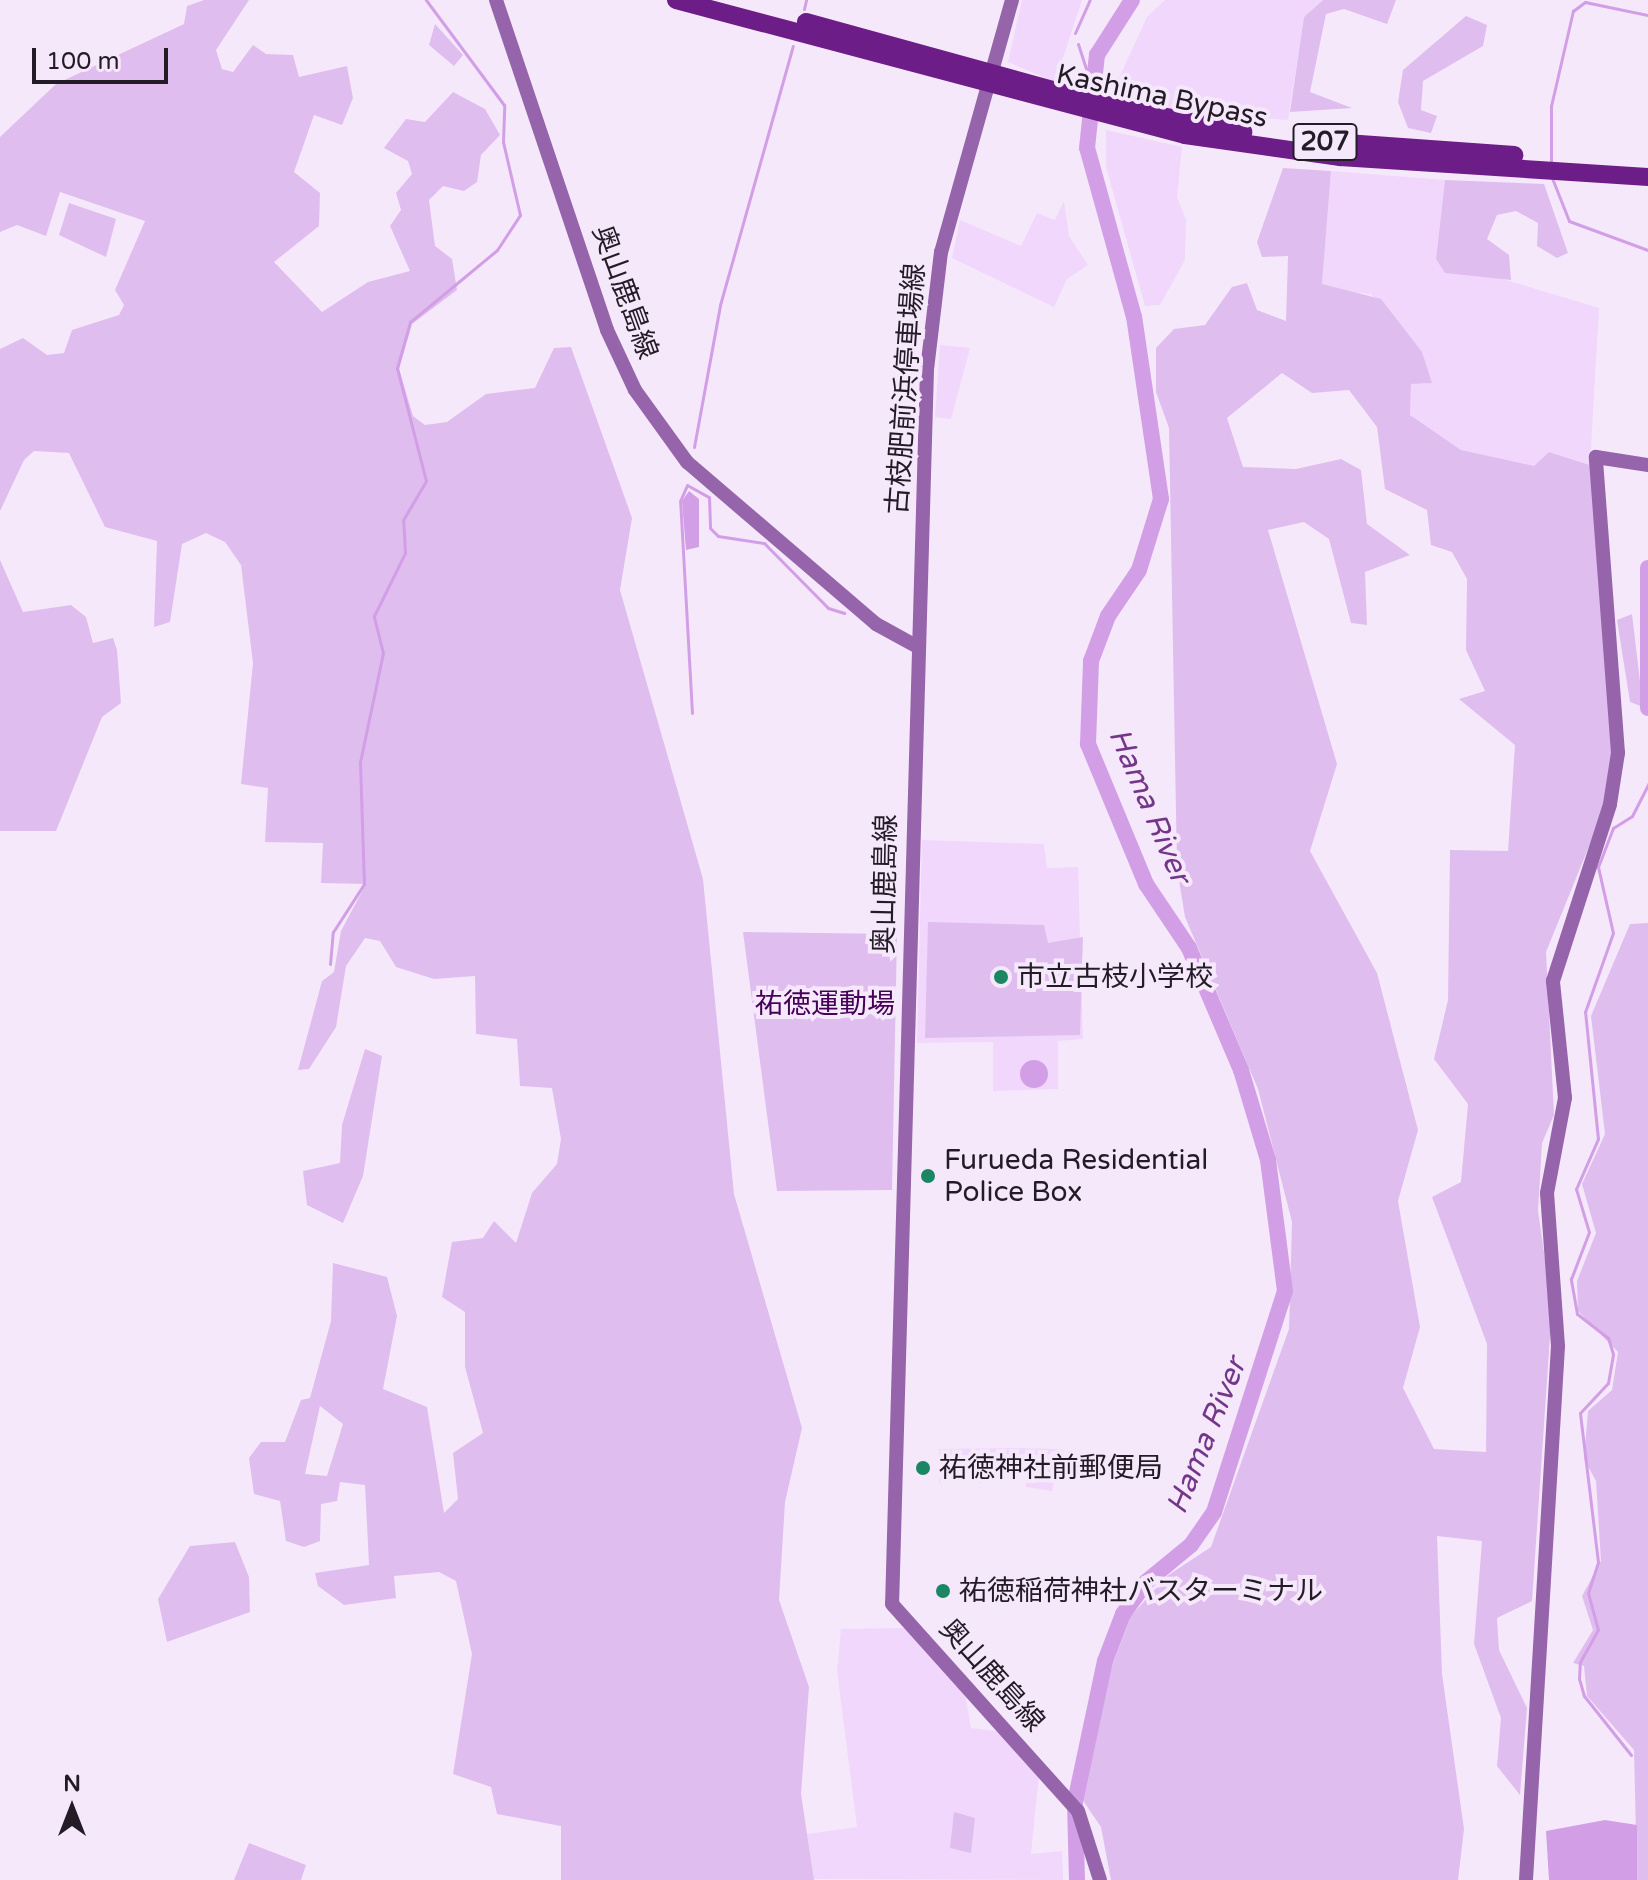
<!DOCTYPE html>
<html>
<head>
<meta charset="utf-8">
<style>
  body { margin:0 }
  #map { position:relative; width:1648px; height:1880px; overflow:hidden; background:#f6e8fb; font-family:"Varela Round","Noto Sans JP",sans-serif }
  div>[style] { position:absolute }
  .built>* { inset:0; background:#f1d7fc }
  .green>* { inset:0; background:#e0bdef }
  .water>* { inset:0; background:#d29fe6 }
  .round { border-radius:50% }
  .stream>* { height:3px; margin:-1.5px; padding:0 1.5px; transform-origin:1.5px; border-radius:1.5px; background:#d29fe6 }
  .river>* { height:16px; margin:-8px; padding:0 8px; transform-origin:8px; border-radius:8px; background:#d29fe6 }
  .secondary>* { height:14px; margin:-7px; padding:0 7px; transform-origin:7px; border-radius:7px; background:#9664aa }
  .highway>* { height:18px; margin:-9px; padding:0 9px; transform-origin:9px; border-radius:9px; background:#6d1d87 }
  .dots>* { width:22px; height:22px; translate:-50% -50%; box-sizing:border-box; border:4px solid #f6e8fb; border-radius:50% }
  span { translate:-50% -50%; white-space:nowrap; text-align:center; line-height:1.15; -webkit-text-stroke:8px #f6e8fb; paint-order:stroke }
  .shield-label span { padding:2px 6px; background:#f6e8fb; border:2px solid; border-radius:6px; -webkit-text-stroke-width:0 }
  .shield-label { font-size:26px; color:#231b26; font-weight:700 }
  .street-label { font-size:28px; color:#231b26 }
  .poi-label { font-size:28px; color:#231b26 }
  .left { translate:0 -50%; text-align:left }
  .park-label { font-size:28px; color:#450058 }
  .water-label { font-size:30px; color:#733689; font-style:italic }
  .north { position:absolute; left:32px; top:1768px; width:80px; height:80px; -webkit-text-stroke:6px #f6e8fb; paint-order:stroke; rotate:0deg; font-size:22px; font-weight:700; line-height:32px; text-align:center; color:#231b26 }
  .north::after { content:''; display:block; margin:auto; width:28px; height:36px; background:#231b26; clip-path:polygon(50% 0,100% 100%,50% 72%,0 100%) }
  .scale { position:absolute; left:32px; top:48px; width:136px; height:36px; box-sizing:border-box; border:4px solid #231b26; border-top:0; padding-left:10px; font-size:24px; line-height:28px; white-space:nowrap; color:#231b26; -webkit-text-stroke:6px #f6e8fb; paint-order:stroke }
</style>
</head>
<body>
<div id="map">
  <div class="built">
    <i style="clip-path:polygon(1022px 0,1082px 0,1055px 82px,1008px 62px)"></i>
    <i style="clip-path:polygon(1165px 0,1323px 0,1304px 17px,1288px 120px,1172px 112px,1111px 95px,1147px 17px)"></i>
    <i style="clip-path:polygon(1106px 130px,1182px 147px,1177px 197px,1186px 220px,1185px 260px,1160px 305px,1145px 306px,1106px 167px)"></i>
    <i style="clip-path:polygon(1331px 171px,1445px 180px,1436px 259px,1599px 308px,1590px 465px,1550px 452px,1534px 467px,1461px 450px,1410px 415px,1411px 384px,1431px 383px,1371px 294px,1329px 291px,1322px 284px)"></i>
    <i style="clip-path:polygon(1064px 201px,1069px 236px,1088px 265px,1067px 279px,1054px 307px,952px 258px,960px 220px,1021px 246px,1037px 213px,1055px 220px)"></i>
    <i style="clip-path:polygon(940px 345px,970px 348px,951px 419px,935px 417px)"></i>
    <i style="clip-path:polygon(922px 840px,1044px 844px,1047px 868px,1078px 867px,1083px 1039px,1058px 1041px,1058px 1089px,993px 1091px,993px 1042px,917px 1043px)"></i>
    <i style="clip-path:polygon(939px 1449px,1010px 1448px,1062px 1449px,1052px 1491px,1026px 1487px,1025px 1470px,990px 1468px,989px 1483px,939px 1483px)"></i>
    <i style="clip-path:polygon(908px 1628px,964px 1687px,971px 1728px,1004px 1732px,1039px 1774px,1031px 1854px,1062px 1851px,1063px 1880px,814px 1879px,807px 1834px,857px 1827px,837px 1671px,841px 1629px)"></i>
  </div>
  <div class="green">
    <i style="clip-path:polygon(evenodd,204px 0,249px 0,216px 50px,222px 69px,233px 72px,253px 45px,266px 54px,293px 55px,299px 77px,347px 66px,353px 98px,342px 125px,314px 115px,294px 172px,320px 193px,319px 226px,274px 262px,322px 312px,368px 282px,410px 271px,390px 226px,401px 210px,396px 193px,412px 174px,408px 161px,384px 148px,406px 119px,425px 122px,453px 92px,485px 109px,500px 135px,481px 155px,477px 182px,464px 191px,443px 186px,429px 200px,435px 246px,452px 259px,457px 290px,412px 324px,399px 369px,413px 416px,425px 425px,447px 422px,486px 394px,535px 388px,554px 348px,571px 347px,632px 518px,620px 590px,703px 879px,734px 1194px,802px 1428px,785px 1502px,779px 1600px,809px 1687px,801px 1794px,814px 1880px,561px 1880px,561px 1826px,497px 1814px,491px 1787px,453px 1774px,472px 1654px,456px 1581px,439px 1572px,394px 1576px,396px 1598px,344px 1605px,318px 1586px,315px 1573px,369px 1565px,365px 1485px,340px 1482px,337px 1501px,321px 1504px,320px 1541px,304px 1547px,286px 1541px,280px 1501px,254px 1494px,249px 1458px,261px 1442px,285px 1442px,301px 1400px,310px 1398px,331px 1321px,333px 1263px,387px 1277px,397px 1316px,383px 1389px,427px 1407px,444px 1513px,458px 1499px,453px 1453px,483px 1433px,465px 1367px,465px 1312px,442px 1297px,452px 1242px,483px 1238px,494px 1221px,516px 1243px,532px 1193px,557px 1164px,561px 1139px,552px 1088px,520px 1086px,517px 1039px,476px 1034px,475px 976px,434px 979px,396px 967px,380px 941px,365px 938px,346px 966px,336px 1027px,309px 1069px,298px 1070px,322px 981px,334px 972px,341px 931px,366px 884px,321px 883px,323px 843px,265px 842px,268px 788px,241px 784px,253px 663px,241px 565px,225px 542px,206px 533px,182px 544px,170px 622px,154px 627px,157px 541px,105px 527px,69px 453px,34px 451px,24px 460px,0 511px,0 349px,23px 338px,47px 355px,64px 353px,72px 330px,119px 315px,124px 305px,115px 290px,145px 221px,60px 192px,46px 236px,17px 225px,0 232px,0 137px,56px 84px,184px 24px,187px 6px,204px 0,320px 1406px,343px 1424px,327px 1476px,305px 1474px,320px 1406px)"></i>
    <i style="clip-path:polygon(1323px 0,1396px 0,1387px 24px,1344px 9px,1326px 14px,1310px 92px,1352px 108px,1290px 112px,1304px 17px)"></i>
    <i style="clip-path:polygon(1466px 16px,1487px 25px,1483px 46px,1423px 81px,1421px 110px,1437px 116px,1431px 133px,1408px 128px,1398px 102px,1403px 70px)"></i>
    <i style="clip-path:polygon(435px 24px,463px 55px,454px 66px,429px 45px)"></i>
    <i style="clip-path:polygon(evenodd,1283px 168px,1331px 171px,1322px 284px,1381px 299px,1422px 352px,1432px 383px,1411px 384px,1410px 415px,1461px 450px,1534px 466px,1549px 452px,1590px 465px,1616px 780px,1546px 952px,1554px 1115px,1542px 1143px,1538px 1211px,1552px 1307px,1532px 1601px,1497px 1618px,1499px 1650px,1527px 1708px,1520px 1795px,1497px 1766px,1501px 1718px,1474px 1644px,1482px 1541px,1437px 1536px,1442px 1674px,1464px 1829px,1458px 1880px,1111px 1880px,1101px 1827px,1082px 1799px,1101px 1694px,1131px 1616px,1167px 1576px,1211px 1547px,1289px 1329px,1292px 1222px,1258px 1089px,1185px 917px,1177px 868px,1169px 428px,1156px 392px,1156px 348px,1174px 329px,1205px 325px,1232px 287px,1247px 283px,1257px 310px,1286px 321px,1288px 256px,1262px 257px,1257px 242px,1283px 168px,1282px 373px,1312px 393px,1349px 390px,1377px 427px,1385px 489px,1427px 510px,1431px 545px,1452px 552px,1467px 579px,1466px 650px,1485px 691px,1459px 699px,1515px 745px,1508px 851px,1450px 850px,1448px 1000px,1434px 1059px,1468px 1104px,1461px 1182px,1432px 1197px,1487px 1344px,1486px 1452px,1434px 1449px,1403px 1388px,1420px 1327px,1398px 1201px,1418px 1130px,1377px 973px,1310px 851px,1337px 764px,1268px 530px,1304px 522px,1329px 539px,1351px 623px,1367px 625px,1365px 572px,1410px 555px,1367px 524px,1361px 470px,1341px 459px,1296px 469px,1243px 467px,1227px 418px,1282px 373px)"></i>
    <i style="clip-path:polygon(1445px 180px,1544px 184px,1568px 253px,1557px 258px,1537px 246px,1538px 223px,1516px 211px,1497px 215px,1487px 239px,1509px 255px,1511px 280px,1445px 273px,1436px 259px)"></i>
    <i style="clip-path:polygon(69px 203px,116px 219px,106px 257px,59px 235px)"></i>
    <i style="clip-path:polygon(0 560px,23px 612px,71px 605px,86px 617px,93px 643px,113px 638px,117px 650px,121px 703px,102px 717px,56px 831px,0 831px)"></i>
    <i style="clip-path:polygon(1632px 614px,1643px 707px,1630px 702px,1617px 620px)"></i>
    <i style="clip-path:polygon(928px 922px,1044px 925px,1048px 943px,1083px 937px,1080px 1035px,925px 1038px)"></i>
    <i style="clip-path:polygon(1648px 923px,1648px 1880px,1637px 1880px,1634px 1750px,1587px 1696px,1584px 1666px,1573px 1663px,1593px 1630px,1582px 1596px,1601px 1561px,1596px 1481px,1584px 1459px,1588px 1411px,1612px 1390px,1618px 1352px,1578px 1311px,1577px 1281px,1596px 1233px,1582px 1184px,1605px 1134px,1591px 1016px,1630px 924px)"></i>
    <i style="clip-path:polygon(743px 932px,897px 934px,892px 1190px,777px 1191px)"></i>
    <i style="clip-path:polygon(365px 1049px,382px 1056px,363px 1176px,343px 1223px,307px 1205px,303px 1171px,340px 1163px,342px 1125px)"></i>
    <i style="clip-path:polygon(235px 1542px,249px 1577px,250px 1612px,167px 1642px,158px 1599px,190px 1546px)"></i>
    <i style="clip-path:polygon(954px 1812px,975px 1818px,971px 1853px,950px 1848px)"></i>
    <i style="clip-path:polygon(249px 1843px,306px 1865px,301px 1880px,234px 1880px)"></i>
  </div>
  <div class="water">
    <i style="clip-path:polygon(689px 491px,699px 499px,699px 547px,686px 550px,682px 501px)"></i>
    <i class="round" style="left:1020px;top:1060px;width:28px;height:28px"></i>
    <i style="clip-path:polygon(1605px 1820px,1637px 1825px,1637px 1880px,1549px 1880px,1546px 1831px)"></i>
  </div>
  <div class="stream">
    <i style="left:804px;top:9px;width:9px;rotate:-77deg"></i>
    <i style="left:1075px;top:33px;width:36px;rotate:-66deg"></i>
    <i style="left:1078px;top:44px;width:40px;rotate:72deg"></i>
    <i style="left:1551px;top:163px;width:57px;rotate:-90deg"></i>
    <i style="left:1551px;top:106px;width:98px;rotate:-77deg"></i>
    <i style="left:1573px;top:11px;width:15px;rotate:-37deg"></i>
    <i style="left:1585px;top:2px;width:64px;rotate:11.7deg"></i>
    <i style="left:1552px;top:178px;width:46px;rotate:68.4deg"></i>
    <i style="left:1569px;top:221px;width:84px;rotate:20.2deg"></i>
    <i style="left:694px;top:447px;width:144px;rotate:-79.6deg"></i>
    <i style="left:720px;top:305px;width:269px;rotate:-74.3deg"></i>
    <i style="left:692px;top:713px;width:212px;rotate:-93.2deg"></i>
    <i style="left:680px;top:501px;width:17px;rotate:-66deg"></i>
    <i style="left:687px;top:485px;width:25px;rotate:29deg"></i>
    <i style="left:709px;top:497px;width:31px;rotate:88deg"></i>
    <i style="left:710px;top:528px;width:11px;rotate:45deg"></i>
    <i style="left:718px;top:536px;width:47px;rotate:8.7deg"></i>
    <i style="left:764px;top:543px;width:91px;rotate:45.4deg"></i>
    <i style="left:828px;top:608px;width:17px;rotate:17deg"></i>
    <i style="left:330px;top:964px;width:32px;rotate:-85deg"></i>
    <i style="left:333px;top:932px;width:57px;rotate:-57.1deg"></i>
    <i style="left:364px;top:884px;width:122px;rotate:-91.9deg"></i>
    <i style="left:360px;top:762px;width:111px;rotate:-78.1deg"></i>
    <i style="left:383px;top:653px;width:38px;rotate:-104deg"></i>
    <i style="left:374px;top:616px;width:70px;rotate:-63.8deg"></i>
    <i style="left:405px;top:553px;width:33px;rotate:-93deg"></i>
    <i style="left:403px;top:520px;width:45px;rotate:-59.5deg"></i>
    <i style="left:426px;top:481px;width:117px;rotate:-104.4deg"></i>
    <i style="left:397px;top:368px;width:48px;rotate:-74.2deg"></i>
    <i style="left:410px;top:322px;width:113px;rotate:-39.6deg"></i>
    <i style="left:497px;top:250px;width:42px;rotate:-56.7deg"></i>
    <i style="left:520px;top:215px;width:75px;rotate:-103.1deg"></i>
    <i style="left:503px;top:142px;width:37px;rotate:-88deg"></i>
    <i style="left:504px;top:105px;width:131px;rotate:-126.6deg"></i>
    <i style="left:1631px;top:1755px;width:75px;rotate:-128.5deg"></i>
    <i style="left:1584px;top:1696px;width:18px;rotate:-106deg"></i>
    <i style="left:1579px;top:1679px;width:17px;rotate:-87deg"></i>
    <i style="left:1580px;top:1662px;width:37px;rotate:-61deg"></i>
    <i style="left:1598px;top:1630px;width:38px;rotate:-105deg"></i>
    <i style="left:1588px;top:1593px;width:33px;rotate:-72deg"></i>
    <i style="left:1598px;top:1562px;width:150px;rotate:-96.9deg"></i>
    <i style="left:1580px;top:1413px;width:41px;rotate:-47deg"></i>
    <i style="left:1608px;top:1383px;width:29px;rotate:-80deg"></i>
    <i style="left:1613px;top:1354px;width:17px;rotate:-107deg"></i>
    <i style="left:1608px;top:1338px;width:39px;rotate:-142deg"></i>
    <i style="left:1577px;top:1314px;width:36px;rotate:-100deg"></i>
    <i style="left:1571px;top:1279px;width:50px;rotate:-69deg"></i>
    <i style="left:1589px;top:1232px;width:45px;rotate:-106.8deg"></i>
    <i style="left:1576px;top:1189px;width:55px;rotate:-66.3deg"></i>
    <i style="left:1598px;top:1139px;width:128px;rotate:-95.8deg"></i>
    <i style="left:1585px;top:1012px;width:84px;rotate:-70.5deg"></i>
    <i style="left:1613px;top:933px;width:68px;rotate:-102.8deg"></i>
    <i style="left:1598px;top:867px;width:42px;rotate:-69deg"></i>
    <i style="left:1613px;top:828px;width:22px;rotate:-32deg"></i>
    <i style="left:1632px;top:816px;width:36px;rotate:-63deg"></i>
  </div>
  <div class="river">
    <i style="left:1648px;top:568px;width:140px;rotate:90deg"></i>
    <i style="left:1077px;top:1880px;width:78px;rotate:-91.5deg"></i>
    <i style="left:1075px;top:1802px;width:144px;rotate:-78deg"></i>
    <i style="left:1105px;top:1661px;width:50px;rotate:-69deg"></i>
    <i style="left:1123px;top:1614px;width:39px;rotate:-54deg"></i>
    <i style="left:1146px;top:1582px;width:58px;rotate:-39.4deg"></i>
    <i style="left:1191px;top:1545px;width:40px;rotate:-55.1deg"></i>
    <i style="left:1214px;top:1512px;width:232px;rotate:-72.2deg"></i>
    <i style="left:1285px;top:1291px;width:132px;rotate:-97.4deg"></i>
    <i style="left:1268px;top:1160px;width:94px;rotate:-106.7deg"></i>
    <i style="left:1241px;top:1070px;width:133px;rotate:-113.1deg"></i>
    <i style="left:1189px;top:948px;width:77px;rotate:-123.9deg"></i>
    <i style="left:1146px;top:884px;width:152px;rotate:-112.5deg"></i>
    <i style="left:1088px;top:744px;width:83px;rotate:-87.9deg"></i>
    <i style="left:1091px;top:661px;width:48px;rotate:-69.3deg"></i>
    <i style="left:1108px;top:616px;width:55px;rotate:-56deg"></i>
    <i style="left:1139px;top:570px;width:74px;rotate:-72.8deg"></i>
    <i style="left:1161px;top:499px;width:184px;rotate:-98.4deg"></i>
    <i style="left:1134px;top:317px;width:175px;rotate:-105.5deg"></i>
    <i style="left:1087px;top:148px;width:94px;rotate:-83.9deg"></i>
    <i style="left:1097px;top:55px;width:65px;rotate:-57.5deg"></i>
  </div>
  <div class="secondary">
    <i style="left:496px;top:0;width:348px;rotate:71.4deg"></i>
    <i style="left:607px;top:330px;width:66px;rotate:65deg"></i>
    <i style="left:635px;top:390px;width:89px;rotate:54.2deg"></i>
    <i style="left:687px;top:462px;width:249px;rotate:40.6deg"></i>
    <i style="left:876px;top:624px;width:48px;rotate:28.7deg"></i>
    <i style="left:1012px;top:0;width:262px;rotate:105.7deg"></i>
    <i style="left:941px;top:252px;width:118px;rotate:96.8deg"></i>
    <i style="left:927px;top:369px;width:1235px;rotate:91.62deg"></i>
    <i style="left:892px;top:1604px;width:278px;rotate:48.1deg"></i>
    <i style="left:1078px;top:1811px;width:72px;rotate:72.3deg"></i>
    <i style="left:1526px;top:1880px;width:535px;rotate:-86.57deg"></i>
    <i style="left:1558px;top:1346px;width:153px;rotate:-94.1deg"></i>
    <i style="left:1547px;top:1193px;width:97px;rotate:-79.3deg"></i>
    <i style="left:1565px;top:1098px;width:118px;rotate:-95.9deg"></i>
    <i style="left:1553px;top:981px;width:186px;rotate:-72.1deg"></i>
    <i style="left:1610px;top:804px;width:52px;rotate:-81.1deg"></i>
    <i style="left:1618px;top:753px;width:297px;rotate:-94.3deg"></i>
    <i style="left:1596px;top:457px;width:53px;rotate:8.7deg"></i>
  </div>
  <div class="highway">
    <i style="left:676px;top:0;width:527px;rotate:14.85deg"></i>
    <i style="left:1185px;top:135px;width:157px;rotate:8.1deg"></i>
    <i style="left:1340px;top:157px;width:309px;rotate:3.7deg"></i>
    <i style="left:806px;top:22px;width:316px;rotate:15.4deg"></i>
    <i style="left:1111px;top:106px;width:135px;rotate:11.1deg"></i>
    <i style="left:1304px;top:140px;width:211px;rotate:4.1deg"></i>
  </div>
  <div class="dots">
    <i style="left:1001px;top:977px;background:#1a8664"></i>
    <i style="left:928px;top:1176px;background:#1a8664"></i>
    <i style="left:923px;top:1468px;background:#1a8664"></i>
    <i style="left:943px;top:1591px;background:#1a8664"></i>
  </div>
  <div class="shield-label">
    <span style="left:1325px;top:142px">207</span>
  </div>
  <div class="street-label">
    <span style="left:1162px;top:96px;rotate:12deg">Kashima Bypass</span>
    <span style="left:625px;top:292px;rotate:70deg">奥山鹿島線</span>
    <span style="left:906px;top:389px;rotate:-86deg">古枝肥前浜停車場線</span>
    <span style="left:885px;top:884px;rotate:-89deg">奥山鹿島線</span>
    <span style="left:992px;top:1675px;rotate:48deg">奥山鹿島線</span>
  </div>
  <div class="poi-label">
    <span class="left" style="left:1017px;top:977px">市立古枝小学校</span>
    <span class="left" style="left:944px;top:1176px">Furueda Residential<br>Police Box</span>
    <span class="left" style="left:939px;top:1468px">祐徳神社前郵便局</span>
    <span class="left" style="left:959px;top:1591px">祐徳稲荷神社バスターミナル</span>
  </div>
  <div class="park-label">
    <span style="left:825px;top:1004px">祐徳運動場</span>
  </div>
  <div class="water-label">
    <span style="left:1149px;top:806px;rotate:67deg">Hama River</span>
    <span style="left:1207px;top:1436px;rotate:-68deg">Hama River</span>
  </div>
  <div class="north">N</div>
  <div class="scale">100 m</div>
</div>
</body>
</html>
